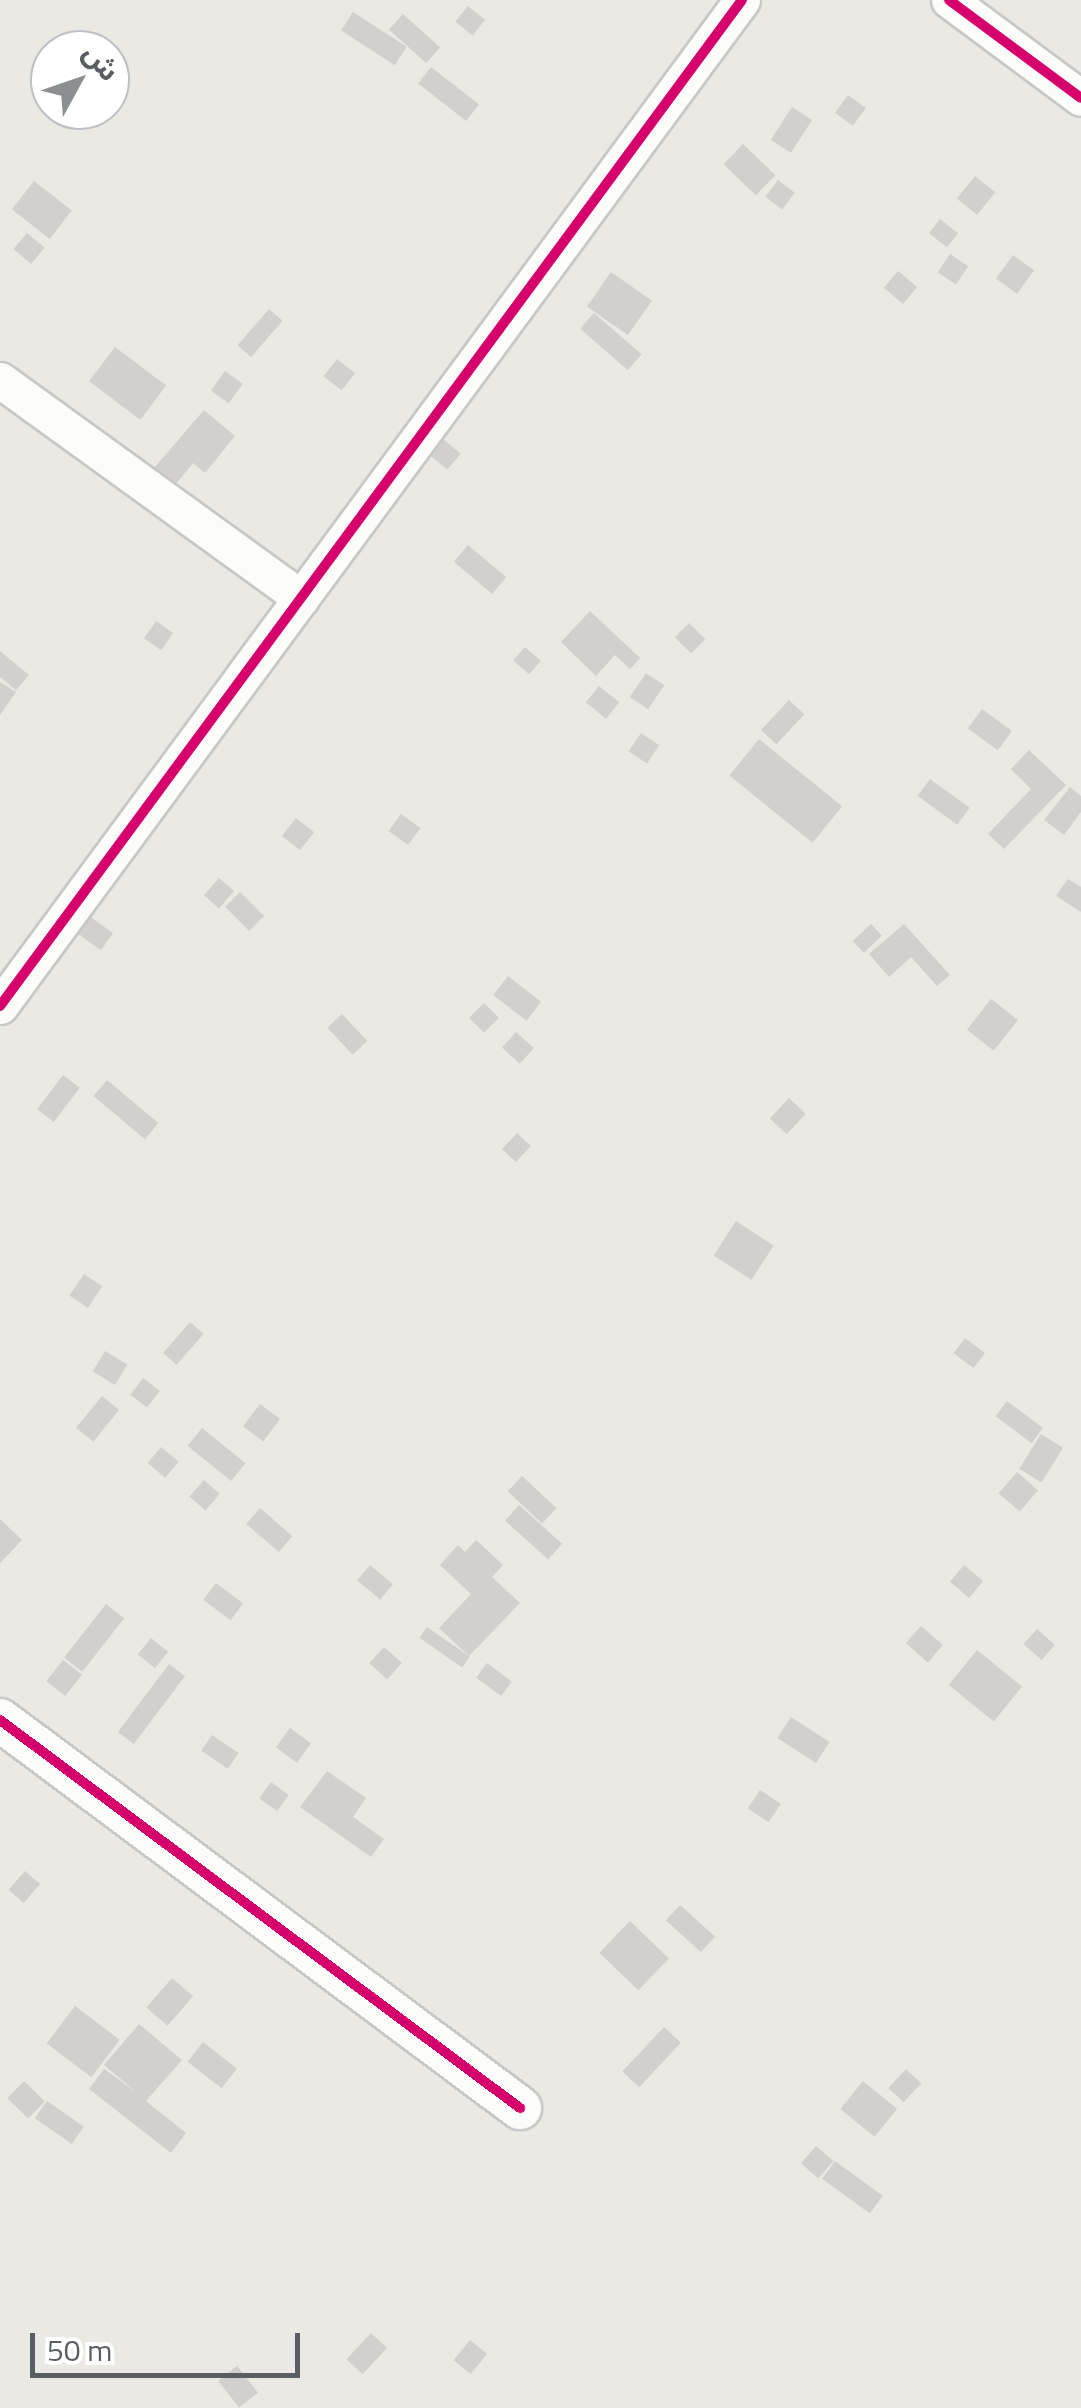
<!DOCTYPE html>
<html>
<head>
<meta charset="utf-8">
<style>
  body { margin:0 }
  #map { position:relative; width:1081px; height:2408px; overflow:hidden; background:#eae9e4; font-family:"Titillium Web","Noto Sans Arabic",sans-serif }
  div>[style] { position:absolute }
  .building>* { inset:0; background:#d1d0cd; transform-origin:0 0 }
  .roads { filter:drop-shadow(2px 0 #c7c7c6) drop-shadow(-2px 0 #c7c7c6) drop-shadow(0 2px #c7c7c6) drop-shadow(0 -2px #c7c7c6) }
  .minor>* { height:35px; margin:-17.5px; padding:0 17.5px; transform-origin:17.5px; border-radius:17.5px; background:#fcfcfb }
  .tertiary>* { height:42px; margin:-21px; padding:0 21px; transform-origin:21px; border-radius:21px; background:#fcfcfb }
  .cycleway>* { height:10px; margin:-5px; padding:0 5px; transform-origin:5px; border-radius:5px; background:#d6006c }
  span { translate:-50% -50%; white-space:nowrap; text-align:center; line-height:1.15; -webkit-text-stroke:10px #fff; paint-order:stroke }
  .north { position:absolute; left:30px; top:30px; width:100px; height:100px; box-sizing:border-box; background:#fff; border:2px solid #bdbfc1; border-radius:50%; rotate:50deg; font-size:28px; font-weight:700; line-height:40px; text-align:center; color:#5a5e63 }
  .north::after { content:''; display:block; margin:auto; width:35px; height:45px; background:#8c8f90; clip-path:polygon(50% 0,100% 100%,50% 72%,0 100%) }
  .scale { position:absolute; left:30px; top:2333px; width:270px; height:45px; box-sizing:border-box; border:5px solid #5a5e63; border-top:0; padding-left:12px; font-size:30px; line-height:35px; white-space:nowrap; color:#5a5e63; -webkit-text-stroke:8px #fff; paint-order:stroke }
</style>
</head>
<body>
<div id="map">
  <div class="building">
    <i style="left:468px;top:6px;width:22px;height:20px;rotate:39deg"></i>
    <i style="left:353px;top:12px;width:64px;height:22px;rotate:33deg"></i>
    <i style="left:403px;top:14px;width:50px;height:21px;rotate:42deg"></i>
    <i style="left:431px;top:67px;width:61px;height:21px;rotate:38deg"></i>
    <i style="left:848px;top:95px;width:22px;height:22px;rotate:36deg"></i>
    <i style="left:792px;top:107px;width:24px;height:39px;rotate:33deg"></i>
    <i style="left:743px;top:144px;width:45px;height:28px;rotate:44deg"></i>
    <i style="left:975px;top:176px;width:26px;height:29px;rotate:39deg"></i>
    <i style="left:778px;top:180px;width:21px;height:21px;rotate:37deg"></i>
    <i style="left:34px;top:181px;width:48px;height:36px;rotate:38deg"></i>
    <i style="left:940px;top:219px;width:23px;height:18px;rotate:38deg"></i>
    <i style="left:27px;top:233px;width:23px;height:21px;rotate:40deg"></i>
    <i style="left:950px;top:254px;width:22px;height:22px;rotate:34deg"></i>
    <i style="left:1013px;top:255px;width:26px;height:29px;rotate:36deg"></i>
    <i style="left:898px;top:271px;width:25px;height:22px;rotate:40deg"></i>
    <i style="left:611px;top:272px;width:50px;height:42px;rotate:35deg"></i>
    <i style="left:269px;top:309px;width:18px;height:48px;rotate:41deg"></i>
    <i style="left:594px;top:313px;width:63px;height:21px;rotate:41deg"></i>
    <i style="left:115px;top:347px;width:64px;height:43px;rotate:37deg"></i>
    <i style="left:337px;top:359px;width:23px;height:22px;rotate:38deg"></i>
    <i style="left:225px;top:371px;width:22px;height:24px;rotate:36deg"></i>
    <i style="clip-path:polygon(204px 410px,235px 436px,205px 473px,193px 463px,175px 485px,154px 468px)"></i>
    <i style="left:443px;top:439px;width:23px;height:21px;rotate:40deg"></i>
    <i style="left:468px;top:545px;width:50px;height:22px;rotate:40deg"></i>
    <i style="clip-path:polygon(590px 611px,640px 658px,630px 669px,615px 655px,596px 676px,561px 642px)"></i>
    <i style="left:156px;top:621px;width:21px;height:21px;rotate:35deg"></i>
    <i style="left:689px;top:623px;width:23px;height:20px;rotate:45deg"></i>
    <i style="left:525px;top:647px;width:21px;height:18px;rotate:41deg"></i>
    <i style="clip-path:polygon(0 651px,29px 675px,16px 690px,0 677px)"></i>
    <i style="left:646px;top:673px;width:22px;height:29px;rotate:34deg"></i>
    <i style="clip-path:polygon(0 682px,16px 692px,0 715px)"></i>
    <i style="left:599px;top:686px;width:26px;height:21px;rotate:39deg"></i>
    <i style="left:789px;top:700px;width:21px;height:41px;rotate:43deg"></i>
    <i style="left:982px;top:709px;width:37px;height:24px;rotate:36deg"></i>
    <i style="left:641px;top:733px;width:22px;height:22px;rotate:34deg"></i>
    <i style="left:759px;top:739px;width:107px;height:47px;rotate:39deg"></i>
    <i style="clip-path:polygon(1029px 750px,1066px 785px,1004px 849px,988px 834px,1031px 789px,1011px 769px)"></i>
    <i style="left:930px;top:779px;width:49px;height:21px;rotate:36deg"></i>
    <i style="clip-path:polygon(1070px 787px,1081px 796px,1081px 812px,1064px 835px,1044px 820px)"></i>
    <i style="left:401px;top:814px;width:24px;height:21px;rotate:36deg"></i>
    <i style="left:296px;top:818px;width:23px;height:23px;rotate:38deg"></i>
    <i style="left:219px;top:878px;width:20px;height:23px;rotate:41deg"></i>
    <i style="clip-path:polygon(1068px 879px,1081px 887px,1081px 912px,1056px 896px)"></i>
    <i style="left:240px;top:892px;width:34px;height:21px;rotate:45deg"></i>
    <i style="left:88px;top:915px;width:31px;height:21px;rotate:36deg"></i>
    <i style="left:871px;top:924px;width:16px;height:25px;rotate:47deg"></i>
    <i style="clip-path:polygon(904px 924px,950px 975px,937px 986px,911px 957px,889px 977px,869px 954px)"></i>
    <i style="left:508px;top:976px;width:42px;height:24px;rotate:38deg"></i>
    <i style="left:991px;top:999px;width:34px;height:39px;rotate:38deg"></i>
    <i style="left:484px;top:1003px;width:21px;height:21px;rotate:45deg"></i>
    <i style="left:342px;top:1014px;width:37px;height:20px;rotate:47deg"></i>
    <i style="left:516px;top:1032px;width:24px;height:21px;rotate:42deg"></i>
    <i style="left:63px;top:1075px;width:21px;height:43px;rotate:37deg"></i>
    <i style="left:107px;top:1080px;width:67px;height:21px;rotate:40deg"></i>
    <i style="left:789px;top:1098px;width:23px;height:28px;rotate:43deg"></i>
    <i style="left:517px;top:1133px;width:19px;height:22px;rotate:43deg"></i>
    <i style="left:736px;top:1221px;width:45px;height:41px;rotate:33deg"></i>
    <i style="left:84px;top:1274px;width:22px;height:26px;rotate:34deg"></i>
    <i style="left:190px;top:1322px;width:18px;height:41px;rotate:41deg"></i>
    <i style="left:965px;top:1338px;width:25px;height:19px;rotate:37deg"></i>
    <i style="left:105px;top:1351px;width:26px;height:24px;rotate:31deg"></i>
    <i style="left:143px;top:1378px;width:21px;height:21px;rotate:37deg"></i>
    <i style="left:102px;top:1396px;width:22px;height:41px;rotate:39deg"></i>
    <i style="left:1007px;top:1401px;width:45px;height:19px;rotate:37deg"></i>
    <i style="left:260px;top:1404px;width:25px;height:28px;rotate:37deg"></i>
    <i style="left:202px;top:1428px;width:56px;height:23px;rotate:39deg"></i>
    <i style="left:1041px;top:1434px;width:26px;height:41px;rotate:32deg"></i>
    <i style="left:161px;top:1447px;width:23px;height:21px;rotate:40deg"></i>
    <i style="left:1017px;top:1472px;width:28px;height:28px;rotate:41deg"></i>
    <i style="left:522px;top:1476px;width:47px;height:21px;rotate:43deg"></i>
    <i style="left:204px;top:1480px;width:21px;height:22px;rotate:41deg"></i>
    <i style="left:519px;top:1505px;width:58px;height:21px;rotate:42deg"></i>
    <i style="left:260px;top:1508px;width:43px;height:21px;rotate:41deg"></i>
    <i style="clip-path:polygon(0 1519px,22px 1540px,0 1563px)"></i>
    <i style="clip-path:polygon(476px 1540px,503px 1565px,492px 1577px,520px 1603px,469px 1656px,439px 1628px,471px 1594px,440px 1565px,458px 1545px,465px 1552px)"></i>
    <i style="left:370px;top:1565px;width:30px;height:20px;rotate:40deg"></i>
    <i style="left:964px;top:1565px;width:25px;height:22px;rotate:40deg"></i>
    <i style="left:216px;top:1583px;width:34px;height:21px;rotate:37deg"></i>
    <i style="left:106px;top:1604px;width:23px;height:68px;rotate:38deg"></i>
    <i style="left:921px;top:1626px;width:29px;height:23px;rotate:41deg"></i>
    <i style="left:427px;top:1627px;width:52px;height:13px;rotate:35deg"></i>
    <i style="left:1037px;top:1629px;width:24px;height:20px;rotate:42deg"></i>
    <i style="left:151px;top:1638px;width:22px;height:21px;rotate:39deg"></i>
    <i style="left:384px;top:1647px;width:24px;height:22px;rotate:42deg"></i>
    <i style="left:977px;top:1650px;width:58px;height:45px;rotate:39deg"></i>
    <i style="left:63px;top:1660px;width:24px;height:27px;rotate:38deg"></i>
    <i style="left:487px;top:1663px;width:31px;height:18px;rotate:37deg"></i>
    <i style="left:169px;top:1664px;width:20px;height:85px;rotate:37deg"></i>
    <i style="left:791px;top:1717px;width:46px;height:25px;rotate:33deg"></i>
    <i style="left:290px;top:1728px;width:26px;height:24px;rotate:36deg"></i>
    <i style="left:212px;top:1735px;width:32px;height:19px;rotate:34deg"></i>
    <i style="clip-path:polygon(327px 1771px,366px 1798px,353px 1817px,384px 1839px,371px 1857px,300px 1807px)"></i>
    <i style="left:271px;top:1782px;width:22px;height:20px;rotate:36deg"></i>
    <i style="left:760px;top:1790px;width:25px;height:22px;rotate:34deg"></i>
    <i style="left:25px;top:1871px;width:20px;height:25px;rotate:41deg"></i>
    <i style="left:680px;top:1905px;width:47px;height:21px;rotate:42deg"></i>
    <i style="left:630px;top:1921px;width:54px;height:44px;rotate:44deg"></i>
    <i style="left:172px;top:1978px;width:28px;height:39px;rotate:41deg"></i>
    <i style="left:75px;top:2006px;width:56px;height:47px;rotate:37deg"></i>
    <i style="clip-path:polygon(139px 2024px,182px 2060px,146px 2101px,186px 2133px,171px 2153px,89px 2089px,104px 2069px,136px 2092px,104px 2065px)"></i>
    <i style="left:664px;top:2027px;width:23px;height:61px;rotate:43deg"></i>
    <i style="left:203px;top:2042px;width:43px;height:25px;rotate:38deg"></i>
    <i style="left:906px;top:2069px;width:21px;height:26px;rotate:43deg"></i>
    <i style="left:24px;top:2081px;width:29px;height:24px;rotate:44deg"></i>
    <i style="left:863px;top:2081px;width:44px;height:36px;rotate:39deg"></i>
    <i style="left:47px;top:2101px;width:45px;height:21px;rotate:35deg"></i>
    <i style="left:816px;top:2146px;width:23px;height:23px;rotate:41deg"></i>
    <i style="left:835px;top:2161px;width:59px;height:22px;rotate:36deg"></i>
    <i style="left:371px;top:2333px;width:22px;height:36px;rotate:43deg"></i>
    <i style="left:470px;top:2340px;width:22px;height:26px;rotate:39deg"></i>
    <i style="left:237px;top:2366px;width:34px;height:24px;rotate:52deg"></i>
  </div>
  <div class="roads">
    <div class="minor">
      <i style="left:949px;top:0;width:164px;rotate:36.6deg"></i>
      <i style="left:0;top:380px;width:372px;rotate:35.9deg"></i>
      <i style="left:0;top:1006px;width:1250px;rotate:-53.59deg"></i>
    </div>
    <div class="tertiary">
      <i style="left:0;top:1720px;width:649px;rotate:36.73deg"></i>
    </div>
  </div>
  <div class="cycleway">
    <i style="left:949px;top:0;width:164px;rotate:36.6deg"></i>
    <i style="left:0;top:1006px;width:1250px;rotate:-53.59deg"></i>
    <i style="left:0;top:1720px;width:649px;rotate:36.73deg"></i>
  </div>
  <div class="north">ش</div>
  <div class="scale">50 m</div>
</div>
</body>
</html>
